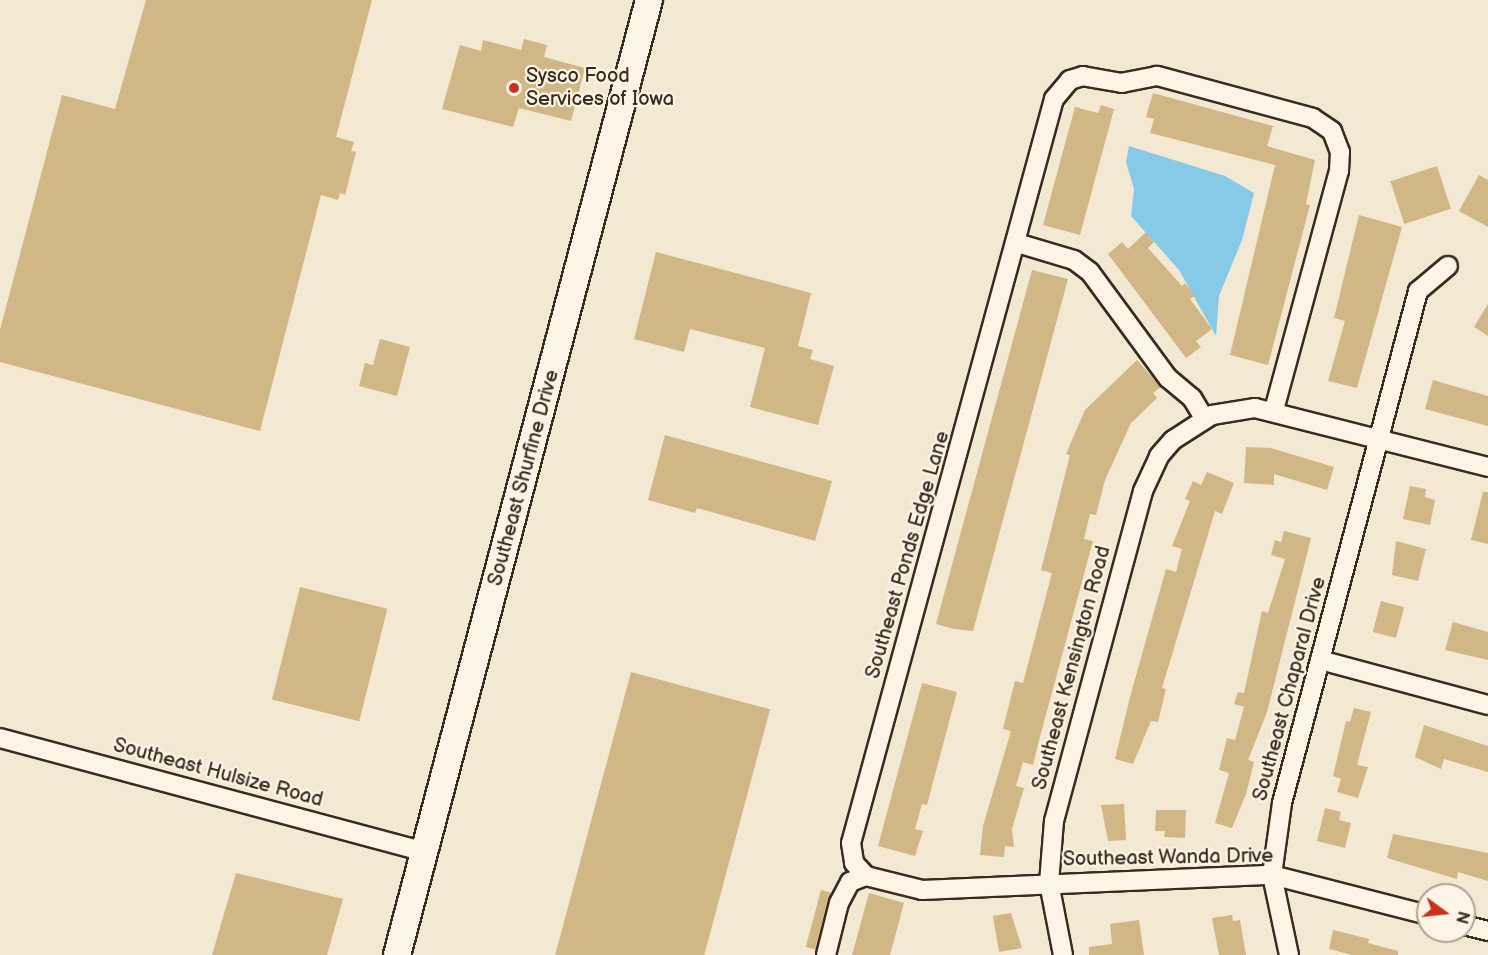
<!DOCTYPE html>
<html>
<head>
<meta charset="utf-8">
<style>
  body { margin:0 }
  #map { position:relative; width:1488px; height:955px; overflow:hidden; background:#f3e8d2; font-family:"Balsamiq Sans",sans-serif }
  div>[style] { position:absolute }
  .water>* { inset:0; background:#86cae7 }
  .building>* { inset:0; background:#d1b686; transform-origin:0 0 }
  .roads { filter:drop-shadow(2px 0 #3b2a1e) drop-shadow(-2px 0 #3b2a1e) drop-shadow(0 2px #3b2a1e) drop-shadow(0 -2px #3b2a1e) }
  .street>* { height:18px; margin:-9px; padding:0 9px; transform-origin:9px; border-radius:9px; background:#fcf5e5 }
  .secondary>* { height:26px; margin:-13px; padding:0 13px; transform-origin:13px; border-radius:13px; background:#fcf5e5 }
  .dots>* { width:16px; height:16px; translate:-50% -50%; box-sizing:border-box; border:3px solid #fcf5e5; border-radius:50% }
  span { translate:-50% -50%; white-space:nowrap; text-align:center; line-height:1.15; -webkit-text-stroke:4.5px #fcf5e5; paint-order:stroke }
  .poi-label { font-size:20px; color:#3b2a1e }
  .left { translate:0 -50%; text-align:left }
  .street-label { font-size:20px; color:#3b2a1e }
  .north { position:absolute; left:1416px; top:883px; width:60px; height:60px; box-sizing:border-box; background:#fcf5e5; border:2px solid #afa495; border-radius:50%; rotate:105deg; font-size:16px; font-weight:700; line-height:24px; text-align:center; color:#3b2a1e }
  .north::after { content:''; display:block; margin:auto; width:21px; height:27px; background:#c8321e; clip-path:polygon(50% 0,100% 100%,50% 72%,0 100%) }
</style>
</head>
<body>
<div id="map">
  <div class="water">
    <i style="clip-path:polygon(1129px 146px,1225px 176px,1254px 193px,1242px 240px,1219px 296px,1216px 336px,1179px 270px,1131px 216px,1134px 189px,1126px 162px)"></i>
  </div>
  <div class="building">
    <i style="clip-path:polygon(146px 0,372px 0,336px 137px,354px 142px,351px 151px,356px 152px,345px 195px,340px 193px,338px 200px,321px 195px,260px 431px,0 362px,0 330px,62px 95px,115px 109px)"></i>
    <i style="clip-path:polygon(524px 39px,547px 45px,544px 57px,585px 68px,571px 121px,519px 108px,513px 127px,442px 109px,460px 45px,481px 51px,483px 40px,521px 50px)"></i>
    <i style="clip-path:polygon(1153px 93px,1273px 126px,1267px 146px,1315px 160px,1306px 204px,1310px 205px,1268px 365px,1230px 355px,1275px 165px,1150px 133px,1154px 119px,1146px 117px)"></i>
    <i style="clip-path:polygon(1101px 105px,1114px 109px,1080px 235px,1043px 225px,1075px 107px,1098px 113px)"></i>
    <i style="left:1437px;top:166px;width:45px;height:49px;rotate:72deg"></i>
    <i style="clip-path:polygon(1479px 175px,1488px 180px,1488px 227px,1459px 211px)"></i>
    <i style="clip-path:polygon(1359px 215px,1402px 227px,1357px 388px,1328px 381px,1345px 321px,1334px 318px)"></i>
    <i style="clip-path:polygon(1146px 232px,1154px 242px,1148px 248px,1182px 286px,1185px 283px,1195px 296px,1190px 299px,1212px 329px,1196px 341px,1201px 347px,1186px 358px,1108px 254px,1122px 242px,1128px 249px)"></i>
    <i style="clip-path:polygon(656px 252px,811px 293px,798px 346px,813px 350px,810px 359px,834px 366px,818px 425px,750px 407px,765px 348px,690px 329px,684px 352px,634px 339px)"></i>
    <i style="clip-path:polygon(1032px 270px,1068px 279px,973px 631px,954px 629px,936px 624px)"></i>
    <i style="clip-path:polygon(1488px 304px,1488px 336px,1474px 327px)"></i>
    <i style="clip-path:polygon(380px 339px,410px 347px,397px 396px,359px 386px,365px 363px,373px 365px)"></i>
    <i style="clip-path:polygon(1137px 360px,1161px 387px,1153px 393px,1157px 398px,1131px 423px,1105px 480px,1096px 515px,1090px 514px,1084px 539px,1093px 541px,1037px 748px,1033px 765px,1023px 762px,1016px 786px,1024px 788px,1012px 829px,1014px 847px,1005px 846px,1004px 857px,980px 855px,983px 826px,1011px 731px,1003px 729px,1015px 681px,1023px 683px,1052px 573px,1041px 570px,1070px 455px,1066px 454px,1085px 410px)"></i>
    <i style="clip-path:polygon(1433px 380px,1488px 396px,1488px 426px,1425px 409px)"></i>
    <i style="clip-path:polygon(665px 435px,832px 481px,815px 541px,697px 508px,695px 513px,648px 500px)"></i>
    <i style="clip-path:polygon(1246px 447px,1271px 448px,1334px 467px,1327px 490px,1274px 474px,1274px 485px,1244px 483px)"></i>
    <i style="clip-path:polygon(1207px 472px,1234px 483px,1222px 514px,1215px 511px,1162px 688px,1166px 689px,1158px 722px,1151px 721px,1133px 764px,1115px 759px,1130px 697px,1166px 569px,1176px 572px,1182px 549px,1172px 546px,1190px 501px,1185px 499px,1193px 481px,1201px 485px)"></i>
    <i style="clip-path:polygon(1410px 486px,1426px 489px,1425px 497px,1435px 500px,1430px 525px,1403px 519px)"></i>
    <i style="clip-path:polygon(1483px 492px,1488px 492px,1488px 544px,1471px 540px)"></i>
    <i style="clip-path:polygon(1284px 531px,1311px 538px,1267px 712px,1248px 760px,1254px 762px,1246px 794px,1232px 828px,1215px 823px,1229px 773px,1219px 770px,1227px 738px,1235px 740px,1244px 707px,1234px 704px,1238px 692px,1244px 693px,1262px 611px,1268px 613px,1285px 559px,1271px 555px,1275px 540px,1281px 542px)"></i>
    <i style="clip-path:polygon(1396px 541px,1426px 549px,1418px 581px,1392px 575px)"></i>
    <i style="left:300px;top:587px;width:90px;height:116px;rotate:14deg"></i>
    <i style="left:1381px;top:601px;width:24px;height:32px;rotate:15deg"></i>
    <i style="clip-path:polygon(1453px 622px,1488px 632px,1488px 660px,1445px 650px)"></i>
    <i style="left:631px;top:672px;width:144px;height:293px;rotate:15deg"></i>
    <i style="clip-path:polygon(922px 683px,957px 692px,927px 805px,922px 804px,915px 829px,923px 831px,915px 856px,878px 846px)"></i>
    <i style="clip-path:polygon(1354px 708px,1371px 712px,1357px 765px,1368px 767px,1358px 798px,1337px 792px,1341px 779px,1333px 776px,1346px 721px,1350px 722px)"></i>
    <i style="clip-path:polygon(1424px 725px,1488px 746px,1488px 772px,1444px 759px,1441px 769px,1415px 757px)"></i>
    <i style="clip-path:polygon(1124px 804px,1126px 840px,1108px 841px,1101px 805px)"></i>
    <i style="clip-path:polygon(1325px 808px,1341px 812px,1339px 820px,1351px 823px,1345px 848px,1317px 841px)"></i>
    <i style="clip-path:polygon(1156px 810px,1186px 810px,1185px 838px,1164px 837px,1165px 831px,1155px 831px)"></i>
    <i style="clip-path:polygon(1393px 834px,1488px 853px,1488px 881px,1458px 872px,1457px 879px,1387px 858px)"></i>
    <i style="clip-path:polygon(236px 873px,343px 899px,327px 955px,212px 955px)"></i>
    <i style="left:821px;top:890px;width:11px;height:59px;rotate:15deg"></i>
    <i style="clip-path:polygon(869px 893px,904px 903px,890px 955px,852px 955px)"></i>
    <i style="clip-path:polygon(1011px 913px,1022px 948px,999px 952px,993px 916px)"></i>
    <i style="clip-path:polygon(1232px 915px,1233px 921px,1240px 920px,1246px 955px,1219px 955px,1212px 918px)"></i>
    <i style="clip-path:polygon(1139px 920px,1144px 955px,1089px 955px,1089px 947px,1112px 944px,1110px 924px)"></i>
    <i style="clip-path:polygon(1333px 930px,1369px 939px,1368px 943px,1398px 951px,1398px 955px,1352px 955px,1329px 949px)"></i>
  </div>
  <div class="roads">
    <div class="street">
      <i style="left:1017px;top:243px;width:59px;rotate:16.6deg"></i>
      <i style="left:1074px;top:260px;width:20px;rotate:37deg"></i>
      <i style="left:1090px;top:272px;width:132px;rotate:53.7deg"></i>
      <i style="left:1168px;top:378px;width:31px;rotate:40deg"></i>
      <i style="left:1192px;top:398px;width:23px;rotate:59deg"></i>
      <i style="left:1274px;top:410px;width:248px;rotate:-74.8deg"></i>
      <i style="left:1339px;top:171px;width:19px;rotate:-87deg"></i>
      <i style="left:1340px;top:152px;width:22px;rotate:-111deg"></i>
      <i style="left:1332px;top:131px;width:23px;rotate:-146deg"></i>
      <i style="left:1313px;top:118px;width:162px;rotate:-164.9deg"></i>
      <i style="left:1157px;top:76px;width:36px;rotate:169deg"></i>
      <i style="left:1122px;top:83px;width:40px;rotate:-170deg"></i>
      <i style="left:1083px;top:76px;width:14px;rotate:163deg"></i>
      <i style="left:1070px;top:80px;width:25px;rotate:130deg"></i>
      <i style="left:1054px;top:99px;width:771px;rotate:105.26deg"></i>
      <i style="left:851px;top:843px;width:20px;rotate:81deg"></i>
      <i style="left:854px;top:863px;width:18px;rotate:47deg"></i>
      <i style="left:866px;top:876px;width:58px;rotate:14deg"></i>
      <i style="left:922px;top:890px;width:350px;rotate:-2.5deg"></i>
      <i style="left:1272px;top:875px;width:161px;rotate:14.4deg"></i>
      <i style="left:1320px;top:660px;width:174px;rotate:15deg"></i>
      <i style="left:0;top:738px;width:440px;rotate:15deg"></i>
      <i style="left:1464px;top:925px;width:25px;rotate:14deg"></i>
      <i style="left:826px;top:955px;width:54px;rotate:-76deg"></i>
      <i style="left:839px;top:903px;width:24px;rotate:-62deg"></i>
      <i style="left:850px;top:882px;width:17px;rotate:-21deg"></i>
      <i style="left:1063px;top:955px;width:73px;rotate:-101deg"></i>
      <i style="left:1049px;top:883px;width:62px;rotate:-85.4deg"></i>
      <i style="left:1054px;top:821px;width:342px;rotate:-74.9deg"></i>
      <i style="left:1143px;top:491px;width:38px;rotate:-65deg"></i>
      <i style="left:1159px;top:456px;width:21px;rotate:-49deg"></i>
      <i style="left:1173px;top:440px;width:46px;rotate:-32.7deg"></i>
      <i style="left:1212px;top:415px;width:44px;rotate:-9.2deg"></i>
      <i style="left:1255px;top:408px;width:240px;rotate:14.2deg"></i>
      <i style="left:1289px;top:955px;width:82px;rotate:-102deg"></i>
      <i style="left:1272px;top:875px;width:73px;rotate:-82.1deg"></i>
      <i style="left:1282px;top:803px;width:530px;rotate:-75.12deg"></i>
      <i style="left:1418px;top:291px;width:39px;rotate:-40deg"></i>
    </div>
    <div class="secondary">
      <i style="left:397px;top:955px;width:988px;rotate:-75.22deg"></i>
    </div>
  </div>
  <div class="dots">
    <i style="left:514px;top:88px;background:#c8321e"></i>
  </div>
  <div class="poi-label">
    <span class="left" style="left:526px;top:88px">Sysco Food<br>Services of Iowa</span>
  </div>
  <div class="street-label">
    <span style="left:524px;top:478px;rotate:-75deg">Southeast Shurfine Drive</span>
    <span style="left:908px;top:555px;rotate:-74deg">Southeast Ponds Edge Lane</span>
    <span style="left:1072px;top:668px;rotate:-75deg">Southeast Kensington Road</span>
    <span style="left:1290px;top:689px;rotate:-75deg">Southeast Chaparal Drive</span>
    <span style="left:218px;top:773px;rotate:15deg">Southeast Hulsize Road</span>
    <span style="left:1168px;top:858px;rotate:-1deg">Southeast Wanda Drive</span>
  </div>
  <div class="north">N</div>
</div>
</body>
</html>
